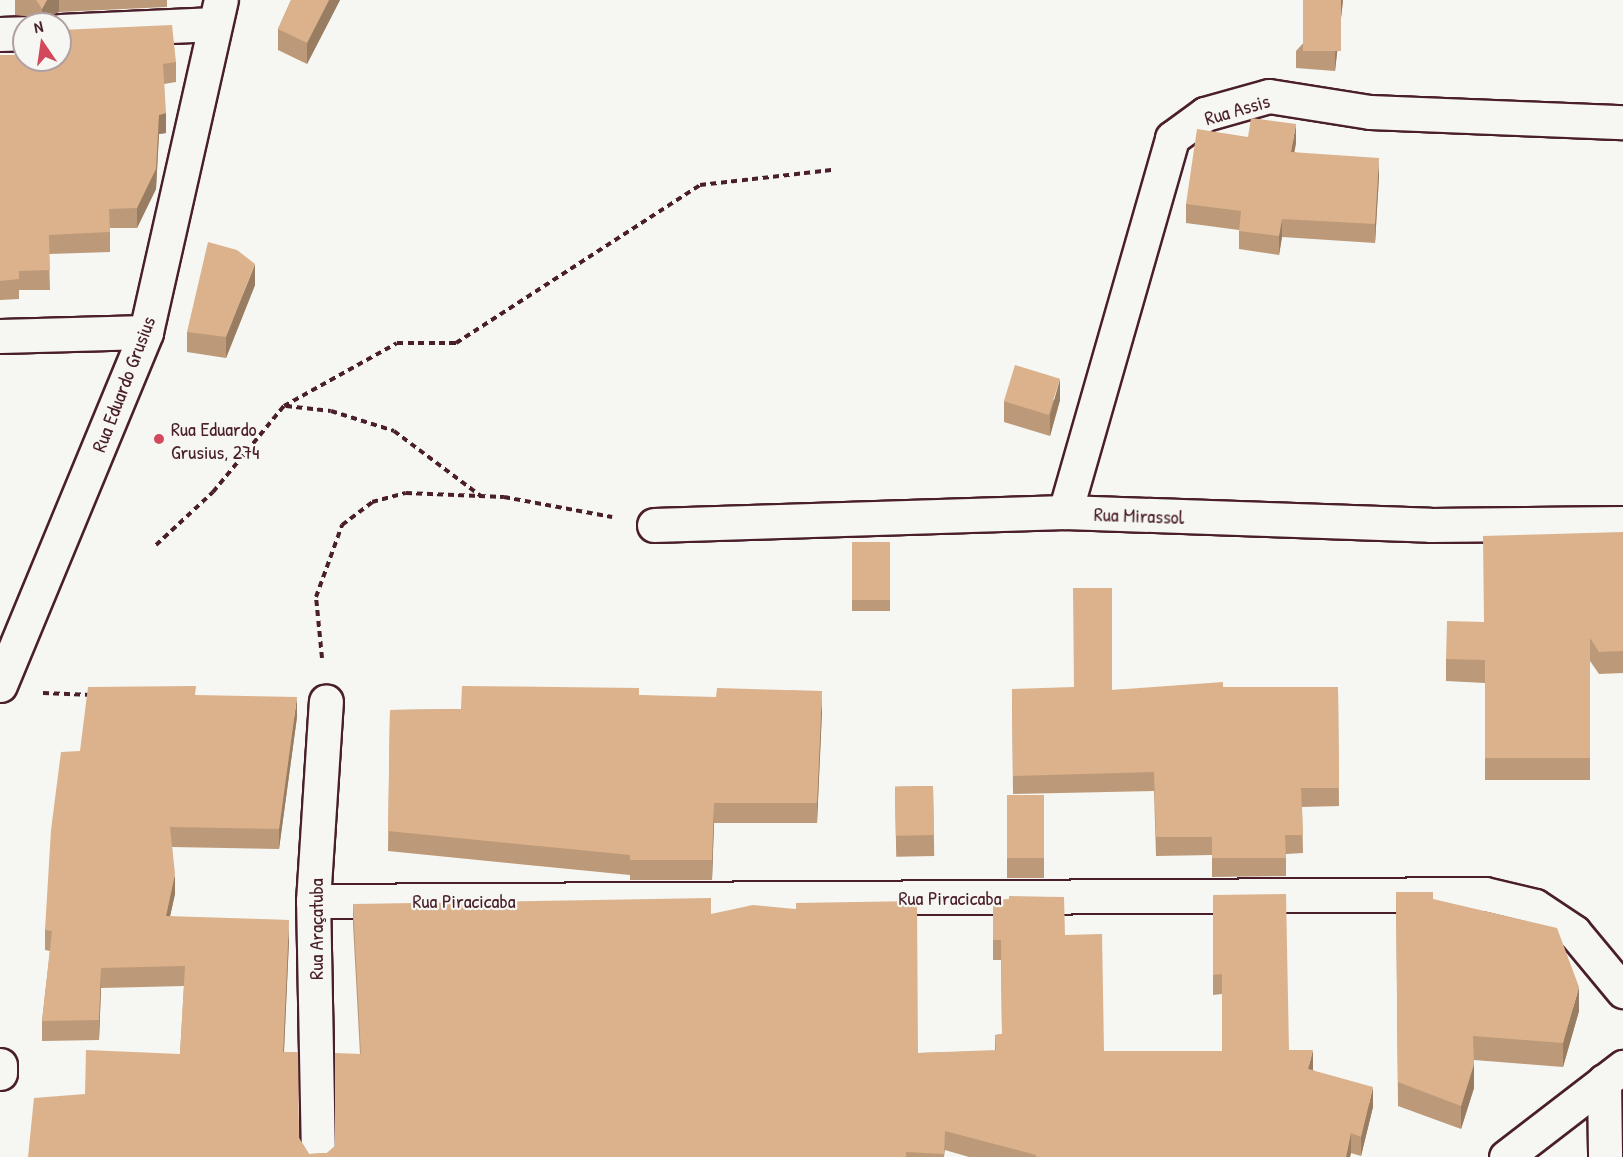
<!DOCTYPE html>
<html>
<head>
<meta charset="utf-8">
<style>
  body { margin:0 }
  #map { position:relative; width:1623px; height:1157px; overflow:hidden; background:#f6f6f2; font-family:"Patrick Hand",sans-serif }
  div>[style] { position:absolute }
  .path>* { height:4px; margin-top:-2px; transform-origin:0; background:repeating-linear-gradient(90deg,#4a1f2b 0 6px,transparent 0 10.5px) }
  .roads { filter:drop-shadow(2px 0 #4a1f2b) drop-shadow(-2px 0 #4a1f2b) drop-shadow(0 2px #4a1f2b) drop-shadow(0 -2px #4a1f2b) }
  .minor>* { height:33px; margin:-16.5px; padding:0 16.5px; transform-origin:16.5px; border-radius:16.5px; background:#f6f6f2 }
  .wall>* { inset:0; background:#bc9978; transform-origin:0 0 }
  .shaded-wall>* { inset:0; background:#997d62 }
  .building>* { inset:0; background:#dbb28c; transform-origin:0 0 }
  .dots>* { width:16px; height:16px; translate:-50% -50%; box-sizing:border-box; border:3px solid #f6f6f2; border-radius:50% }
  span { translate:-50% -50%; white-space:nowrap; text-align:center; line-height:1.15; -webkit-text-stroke:4.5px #f6f6f2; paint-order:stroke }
  .street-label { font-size:20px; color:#4a1f2b }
  .poi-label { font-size:20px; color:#4a1f2b }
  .left { translate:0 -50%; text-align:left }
  .north { position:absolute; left:12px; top:12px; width:60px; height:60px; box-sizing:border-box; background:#f6f6f2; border:2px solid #b1a0a2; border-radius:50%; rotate:347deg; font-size:16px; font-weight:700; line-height:24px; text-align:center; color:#4a1f2b }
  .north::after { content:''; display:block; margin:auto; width:21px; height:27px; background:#d1495b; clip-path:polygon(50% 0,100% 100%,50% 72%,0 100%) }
</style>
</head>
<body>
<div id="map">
  <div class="path">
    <i style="left:286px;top:406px;width:45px;rotate:6.3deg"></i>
    <i style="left:331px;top:411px;width:66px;rotate:17.6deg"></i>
    <i style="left:394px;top:431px;width:109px;rotate:36.8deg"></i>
    <i style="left:156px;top:545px;width:78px;rotate:-42.9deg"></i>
    <i style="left:213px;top:492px;width:112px;rotate:-50.5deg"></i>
    <i style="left:284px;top:406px;width:129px;rotate:-29.1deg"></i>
    <i style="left:397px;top:343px;width:59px"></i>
    <i style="left:456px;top:343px;width:291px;rotate:-32.9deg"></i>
    <i style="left:700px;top:185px;width:132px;rotate:-6.5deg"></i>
    <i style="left:322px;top:658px;width:61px;rotate:-95.6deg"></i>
    <i style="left:316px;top:597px;width:77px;rotate:-70.1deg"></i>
    <i style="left:342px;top:525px;width:38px;rotate:-37deg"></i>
    <i style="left:372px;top:502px;width:35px;rotate:-15deg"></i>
    <i style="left:406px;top:493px;width:98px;rotate:2.3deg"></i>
    <i style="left:504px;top:497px;width:110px;rotate:10.5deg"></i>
    <i style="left:43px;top:693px;width:49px;rotate:2.3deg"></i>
  </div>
  <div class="roads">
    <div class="minor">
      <i style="left:60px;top:31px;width:155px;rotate:-2.6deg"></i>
      <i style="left:0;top:34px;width:24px;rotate:-2deg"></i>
      <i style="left:0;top:336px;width:146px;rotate:-1.6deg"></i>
      <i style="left:1065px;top:512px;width:389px;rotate:-74deg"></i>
      <i style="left:1172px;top:138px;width:41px;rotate:-36deg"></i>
      <i style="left:1205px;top:114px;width:66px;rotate:-15.7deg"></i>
      <i style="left:1269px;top:96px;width:102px;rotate:9deg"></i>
      <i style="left:1370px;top:112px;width:253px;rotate:2.3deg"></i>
      <i style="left:654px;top:525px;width:411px;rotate:-1.8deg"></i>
      <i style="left:1065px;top:512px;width:365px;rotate:2deg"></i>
      <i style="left:1430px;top:525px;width:193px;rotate:-0.6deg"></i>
      <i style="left:0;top:685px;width:382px;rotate:-67.5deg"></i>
      <i style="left:146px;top:332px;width:340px;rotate:-77.3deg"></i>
      <i style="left:313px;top:901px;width:1172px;rotate:-0.34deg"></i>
      <i style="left:1485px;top:894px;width:51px;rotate:13.5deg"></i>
      <i style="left:1535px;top:906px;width:47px;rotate:33.7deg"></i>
      <i style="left:1574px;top:932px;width:77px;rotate:50.3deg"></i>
      <i style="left:0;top:1065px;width:8px;rotate:90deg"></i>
      <i style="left:1604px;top:1081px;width:76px;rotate:89.2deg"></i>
      <i style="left:318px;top:1157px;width:256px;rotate:-91.1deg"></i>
      <i style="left:313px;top:901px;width:200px;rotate:-86.3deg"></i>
      <i style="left:1506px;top:1157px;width:148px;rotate:-37.6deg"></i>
    </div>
  </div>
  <div class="wall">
    <i style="clip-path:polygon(15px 0,167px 0,167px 7px,59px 12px,49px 16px,46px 21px,38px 23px,33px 17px,15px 15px)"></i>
    <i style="clip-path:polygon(291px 0,340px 0,307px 64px,278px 50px,278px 29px)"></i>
    <i style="clip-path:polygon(1343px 0,1335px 71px,1296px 68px,1296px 51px)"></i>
    <i style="clip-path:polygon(0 55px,15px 55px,176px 62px,176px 82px,164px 84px,166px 133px,159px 134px,156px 189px,137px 228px,110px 228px,110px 252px,49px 254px,50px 290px,19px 290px,19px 299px,0 300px)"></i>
    <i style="clip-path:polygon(1248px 137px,1296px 143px,1294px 152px,1379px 176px,1375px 243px,1282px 237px,1279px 255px,1239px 249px,1239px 230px,1186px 223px,1186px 204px)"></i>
    <i style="clip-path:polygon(255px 285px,226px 358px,187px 352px,187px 332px)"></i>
    <i style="clip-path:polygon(1060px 400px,1050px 436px,1004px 422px,1004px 401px)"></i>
    <i style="clip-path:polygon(1623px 532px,1623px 673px,1599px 674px,1590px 661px,1590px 780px,1485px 780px,1485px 683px,1446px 681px,1446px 659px)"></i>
    <i style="left:852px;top:542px;width:38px;height:69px"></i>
    <i style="clip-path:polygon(1223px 687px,1338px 687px,1339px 806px,1302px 807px,1303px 853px,1286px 854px,1286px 876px,1212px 877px,1212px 855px,1156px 856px,1154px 791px,1013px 794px,1012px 689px,1112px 690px)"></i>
    <i style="clip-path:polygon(639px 695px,822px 711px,817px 823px,714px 823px,712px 880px,630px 880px,630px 875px,388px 851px,390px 710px,461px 709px)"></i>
    <i style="clip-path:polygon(196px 696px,297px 717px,279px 849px,172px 847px,175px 894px,170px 916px,289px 940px,284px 1052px,299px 1138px,309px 1154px,327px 1153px,335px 1146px,360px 1054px,353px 924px,353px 904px,711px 914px,918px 1053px,995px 1051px,995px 1035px,1002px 1034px,1001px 960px,993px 960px,993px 900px,1065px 935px,1104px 1051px,1222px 1051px,1222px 994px,1213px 995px,1213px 895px,1289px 1050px,1313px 1070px,1373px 1107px,1361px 1156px,1351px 1153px,1350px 1157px,969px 1157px,945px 1150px,944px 1157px,28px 1157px,85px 1094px,180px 1054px,184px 986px,101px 988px,99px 1040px,42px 1041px,42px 1021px,50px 951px,45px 950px,45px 930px,80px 751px)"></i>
    <i style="left:933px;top:786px;width:70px;height:38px;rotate:89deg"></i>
    <i style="left:1007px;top:795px;width:37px;height:83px"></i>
    <i style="clip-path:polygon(1396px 892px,1433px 899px,1579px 1011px,1563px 1067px,1474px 1060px,1474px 1088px,1461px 1129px,1398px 1106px)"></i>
  </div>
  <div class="shaded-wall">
    <i style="clip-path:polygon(47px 0,59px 0,59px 12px,49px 16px,45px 24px,42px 24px,42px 9px)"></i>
    <i style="clip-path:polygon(329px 0,340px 0,307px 64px,307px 43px)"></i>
    <i style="clip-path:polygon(1341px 0,1343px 0,1335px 71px,1335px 54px)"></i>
    <i style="clip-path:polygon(166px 113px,166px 133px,159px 134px,156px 189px,137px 228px,137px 208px,159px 115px)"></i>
    <i style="clip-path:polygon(1296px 124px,1296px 143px,1291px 171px,1291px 152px)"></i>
    <i style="clip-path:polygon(1379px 158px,1379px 176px,1375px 243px,1375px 224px)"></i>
    <i style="clip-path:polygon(1282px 219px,1282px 237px,1279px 255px,1279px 236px)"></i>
    <i style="clip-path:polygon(255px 264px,255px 285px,226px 358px,226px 337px)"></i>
    <i style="clip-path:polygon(1060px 379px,1060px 400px,1050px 436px,1050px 415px)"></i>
    <i style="clip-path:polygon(822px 691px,822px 711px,817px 823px,817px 803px)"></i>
    <i style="clip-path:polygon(297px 697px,297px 717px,279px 849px,279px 829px)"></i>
    <i style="clip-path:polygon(714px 803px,714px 823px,712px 880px,712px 860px)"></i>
    <i style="clip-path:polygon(175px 874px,175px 894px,166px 935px,166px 916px)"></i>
    <i style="clip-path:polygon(289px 920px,289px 940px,283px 1072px,283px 1052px)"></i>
    <i style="clip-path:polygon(101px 968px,101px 988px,99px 1040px,99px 1020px)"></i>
    <i style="clip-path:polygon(1579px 987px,1579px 1011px,1563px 1067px,1563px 1043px)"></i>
    <i style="clip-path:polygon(1313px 1050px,1313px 1070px,1308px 1069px)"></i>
    <i style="clip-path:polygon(1474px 1064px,1474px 1088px,1461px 1129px,1461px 1106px)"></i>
    <i style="clip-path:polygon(1373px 1087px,1373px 1107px,1361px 1156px,1361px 1137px)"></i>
    <i style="clip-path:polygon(1351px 1133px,1351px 1153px,1350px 1157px,1346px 1157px)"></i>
  </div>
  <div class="building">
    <i style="clip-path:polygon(36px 0,47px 0,42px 9px)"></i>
    <i style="clip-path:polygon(291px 0,329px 0,307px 43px,278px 29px)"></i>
    <i style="left:1303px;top:0;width:38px;height:51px"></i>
    <i style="clip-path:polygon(42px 16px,48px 24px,37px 24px)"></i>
    <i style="clip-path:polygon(172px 25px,176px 62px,163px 64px,166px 113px,159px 115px,156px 169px,137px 208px,109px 209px,110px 232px,49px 235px,50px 270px,19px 271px,19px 279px,0 281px,0 55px,15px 55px,15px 33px,24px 31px,24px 60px,60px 60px,60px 30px)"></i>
    <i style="clip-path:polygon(1251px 118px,1296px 124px,1291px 152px,1379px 158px,1375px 224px,1282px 219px,1279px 236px,1239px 231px,1241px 211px,1186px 204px,1197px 129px,1248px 137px)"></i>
    <i style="clip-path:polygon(208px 242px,237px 250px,255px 264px,226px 337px,187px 332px)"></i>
    <i style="left:1015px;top:365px;width:47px;height:38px;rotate:17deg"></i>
    <i style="clip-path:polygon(1623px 532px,1623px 651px,1599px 652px,1590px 638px,1590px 758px,1485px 758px,1485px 660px,1446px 659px,1447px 621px,1484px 622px,1483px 536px)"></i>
    <i style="left:852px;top:542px;width:38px;height:58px"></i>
    <i style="clip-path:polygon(1073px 588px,1112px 588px,1112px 690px,1223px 682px,1223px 687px,1338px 687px,1339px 788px,1301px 788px,1303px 835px,1285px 835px,1286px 858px,1212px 858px,1212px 837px,1156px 837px,1154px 772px,1013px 776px,1012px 689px,1074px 687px)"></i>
    <i style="clip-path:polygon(196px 686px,195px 695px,297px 697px,279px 829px,170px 827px,175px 874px,166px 916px,289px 920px,283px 1052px,298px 1052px,299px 1138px,309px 1154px,327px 1153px,335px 1146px,335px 1053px,361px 1054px,353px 904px,711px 898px,711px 914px,753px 905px,796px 909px,796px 903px,917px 901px,918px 1053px,996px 1050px,995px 1035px,1002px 1034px,1001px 940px,993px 940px,993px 900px,1009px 899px,1009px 896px,1064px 897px,1065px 935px,1102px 934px,1104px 1051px,1222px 1051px,1222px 974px,1213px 975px,1213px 895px,1286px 894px,1289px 1050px,1313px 1050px,1308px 1069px,1373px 1087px,1361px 1137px,1351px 1133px,1346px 1157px,1036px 1157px,1036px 1155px,945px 1131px,944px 1154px,906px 1152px,906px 1157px,28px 1157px,34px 1098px,85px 1094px,86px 1050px,180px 1054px,185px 966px,101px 968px,99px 1020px,42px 1021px,52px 931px,45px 930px,51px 830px,61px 752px,80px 751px,88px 687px)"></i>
    <i style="clip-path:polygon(462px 686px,639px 688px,639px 695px,716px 697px,717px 688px,822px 691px,817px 803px,714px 803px,712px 860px,630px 860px,630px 855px,388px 831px,390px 710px,461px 709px)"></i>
    <i style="left:933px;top:786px;width:49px;height:38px;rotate:89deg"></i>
    <i style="left:1007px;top:795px;width:37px;height:63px"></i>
    <i style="clip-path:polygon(1396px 892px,1433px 892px,1433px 899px,1557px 928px,1579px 987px,1563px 1043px,1473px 1036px,1474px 1064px,1461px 1106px,1398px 1082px)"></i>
  </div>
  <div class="dots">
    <i style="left:159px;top:439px;background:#d1495b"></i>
  </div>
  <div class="street-label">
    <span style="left:1237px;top:109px;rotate:-16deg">Rua Assis</span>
    <span style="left:123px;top:384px;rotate:-69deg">Rua Eduardo Grusius</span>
    <span style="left:1139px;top:515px;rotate:2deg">Rua Mirassol</span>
    <span style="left:950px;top:897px">Rua Piracicaba</span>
    <span style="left:464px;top:900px">Rua Piracicaba</span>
    <span style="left:315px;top:929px;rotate:-90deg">Rua Araçatuba</span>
  </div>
  <div class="poi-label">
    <span class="left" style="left:171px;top:440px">Rua Eduardo<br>Grusius, 274</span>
  </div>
  <div class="north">N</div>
</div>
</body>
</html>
